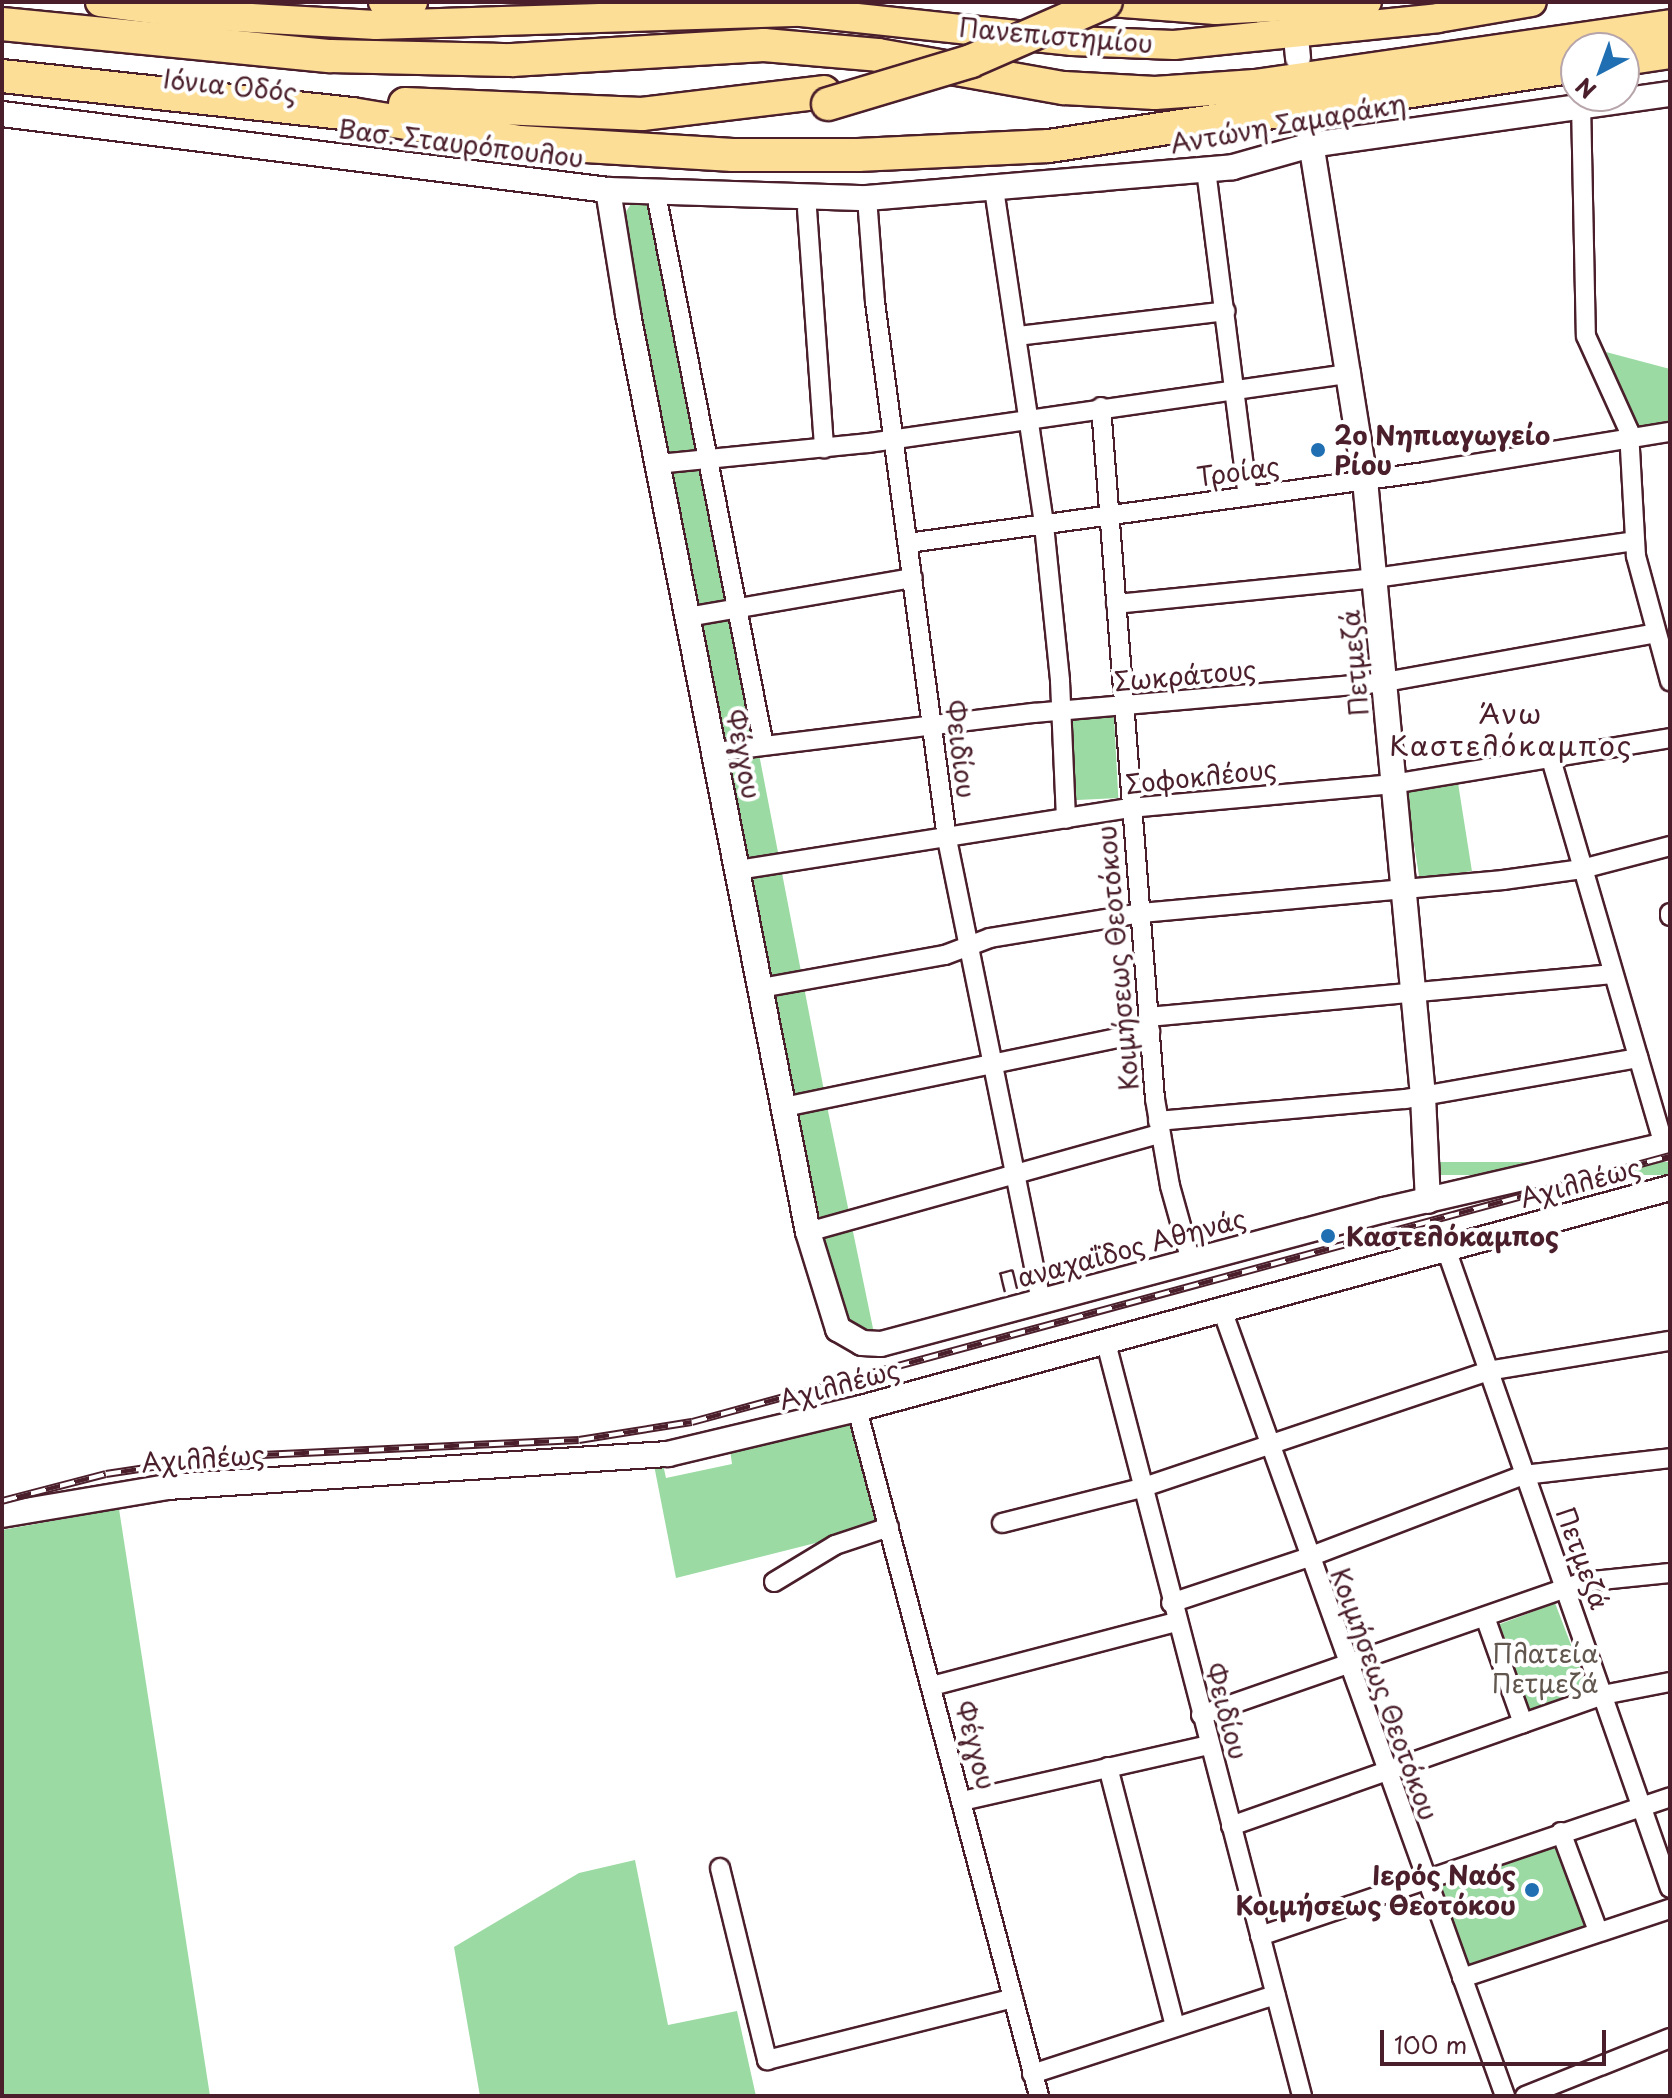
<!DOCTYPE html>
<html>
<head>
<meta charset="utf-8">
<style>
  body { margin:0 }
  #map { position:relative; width:1672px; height:2098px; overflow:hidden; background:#fff; font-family:"Playpen Sans",sans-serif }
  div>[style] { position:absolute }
  .green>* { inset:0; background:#9bdaa3; transform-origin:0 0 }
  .roads { filter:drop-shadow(2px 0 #4a1f2b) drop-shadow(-2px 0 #4a1f2b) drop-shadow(0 2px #4a1f2b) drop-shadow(0 -2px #4a1f2b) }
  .street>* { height:18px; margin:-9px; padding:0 9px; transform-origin:9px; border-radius:9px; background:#fff }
  .secondary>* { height:24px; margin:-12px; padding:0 12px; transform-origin:12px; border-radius:12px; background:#fff }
  .primary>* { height:28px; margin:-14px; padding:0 14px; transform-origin:14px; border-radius:14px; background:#fcde96 }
  .highway>* { height:32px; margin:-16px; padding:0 16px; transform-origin:16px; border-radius:16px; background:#fcde96 }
  .rail>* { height:8px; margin-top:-4px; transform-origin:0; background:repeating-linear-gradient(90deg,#fff 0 15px,#4a1f2b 0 30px); box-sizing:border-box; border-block:2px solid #4a1f2b }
  .bridges { filter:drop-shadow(2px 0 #4a1f2b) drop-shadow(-2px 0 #4a1f2b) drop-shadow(0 2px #4a1f2b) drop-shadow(0 -2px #4a1f2b) }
  .highway-bridge>* { height:32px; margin:-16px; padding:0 16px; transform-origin:16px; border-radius:16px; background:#fcde96 }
  .dots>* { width:22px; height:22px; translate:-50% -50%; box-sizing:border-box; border:4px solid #fff; border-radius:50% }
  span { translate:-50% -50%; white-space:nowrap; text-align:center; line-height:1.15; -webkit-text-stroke:8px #fff; paint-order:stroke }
  .street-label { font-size:26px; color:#4a1f2b }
  .poi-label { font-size:26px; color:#4a1f2b; font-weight:700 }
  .left { translate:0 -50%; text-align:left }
  .right { translate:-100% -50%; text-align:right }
  .park-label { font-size:26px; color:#62574f }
  .neighbourhood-label { font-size:28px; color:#4a1f2b; letter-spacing:2px }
  .frame { position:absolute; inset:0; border:4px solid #4a1f2b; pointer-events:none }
  .north { position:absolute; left:1560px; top:32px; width:80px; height:80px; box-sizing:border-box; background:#fff; border:2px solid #b7a5aa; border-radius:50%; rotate:221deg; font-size:22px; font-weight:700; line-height:32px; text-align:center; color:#4a1f2b }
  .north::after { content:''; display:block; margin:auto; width:28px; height:36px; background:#1f6fb2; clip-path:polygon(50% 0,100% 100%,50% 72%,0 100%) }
  .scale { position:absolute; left:1380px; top:2030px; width:226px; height:36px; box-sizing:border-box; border:4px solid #4a1f2b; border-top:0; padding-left:10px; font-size:24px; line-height:28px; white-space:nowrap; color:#4a1f2b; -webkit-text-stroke:6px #fff; paint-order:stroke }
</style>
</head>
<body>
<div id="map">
  <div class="green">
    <i style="clip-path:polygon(631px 204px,654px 205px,702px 450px,665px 453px,623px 216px)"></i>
    <i style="clip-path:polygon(1606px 352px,1670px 369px,1670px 428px,1641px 433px,1621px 399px)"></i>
    <i style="left:706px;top:467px;width:137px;height:37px;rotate:80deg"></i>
    <i style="left:733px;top:614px;width:128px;height:38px;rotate:79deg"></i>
    <i style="left:1114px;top:716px;width:82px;height:51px;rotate:87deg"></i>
    <i style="clip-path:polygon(759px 754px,827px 1106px,875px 1338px,837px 1323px,723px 759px)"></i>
    <i style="left:1458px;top:783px;width:89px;height:53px;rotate:81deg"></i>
    <i style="left:1670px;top:1162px;width:13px;height:244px;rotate:90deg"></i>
    <i style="clip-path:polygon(851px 1423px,879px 1527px,676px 1578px,653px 1460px,662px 1460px,666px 1478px,732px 1464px,729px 1443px)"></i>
    <i style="clip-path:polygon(119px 1509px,210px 2096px,2px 2096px,2px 1530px)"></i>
    <i style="left:1555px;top:1603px;width:94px;height:63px;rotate:69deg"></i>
    <i style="left:1561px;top:1832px;width:106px;height:146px;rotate:70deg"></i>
    <i style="clip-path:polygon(635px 1860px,668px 2025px,737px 2011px,756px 2096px,480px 2096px,454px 1947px,579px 1873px)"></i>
  </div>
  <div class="roads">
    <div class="street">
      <i style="left:1581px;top:103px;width:233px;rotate:88.8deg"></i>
      <i style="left:1586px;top:336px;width:104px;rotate:65.6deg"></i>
      <i style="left:1629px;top:431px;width:125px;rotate:86.8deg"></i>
      <i style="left:1636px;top:556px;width:130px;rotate:74.8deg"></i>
      <i style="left:1206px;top:170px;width:329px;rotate:82.7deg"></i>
      <i style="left:994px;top:189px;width:340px;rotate:81.5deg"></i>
      <i style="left:1044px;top:525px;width:157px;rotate:84.1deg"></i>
      <i style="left:1060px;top:681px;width:138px;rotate:87.5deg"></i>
      <i style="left:656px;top:194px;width:562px;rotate:78.93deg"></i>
      <i style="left:867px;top:198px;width:104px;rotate:85.6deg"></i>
      <i style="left:875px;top:302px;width:542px;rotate:82.36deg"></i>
      <i style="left:947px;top:839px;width:471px;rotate:78.5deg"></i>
      <i style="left:807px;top:209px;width:240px;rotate:85.9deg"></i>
      <i style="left:1017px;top:336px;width:210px;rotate:-6.8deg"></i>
      <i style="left:1101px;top:407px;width:694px;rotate:85.54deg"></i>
      <i style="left:1155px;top:1099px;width:88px;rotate:80.2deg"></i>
      <i style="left:1170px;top:1186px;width:78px;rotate:74.4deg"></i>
      <i style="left:658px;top:464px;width:211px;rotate:-5.7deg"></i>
      <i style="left:868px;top:443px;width:488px;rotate:-8.2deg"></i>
      <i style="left:908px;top:543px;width:522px;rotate:-7.82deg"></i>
      <i style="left:1425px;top:472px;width:248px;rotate:-9.3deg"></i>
      <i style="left:1116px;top:604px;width:260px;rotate:-5.7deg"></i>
      <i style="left:1375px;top:578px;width:262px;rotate:-8.1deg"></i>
      <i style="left:687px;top:617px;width:229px;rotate:-9.8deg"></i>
      <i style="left:715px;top:752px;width:321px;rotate:-7deg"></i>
      <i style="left:1034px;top:713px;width:352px;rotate:-5deg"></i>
      <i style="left:1385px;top:682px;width:275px;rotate:-10.2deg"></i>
      <i style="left:1551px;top:759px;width:402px;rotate:73.7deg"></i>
      <i style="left:738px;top:870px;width:397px;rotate:-9deg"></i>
      <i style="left:1130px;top:808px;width:264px;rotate:-5.2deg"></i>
      <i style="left:1393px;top:784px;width:281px;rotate:-9.4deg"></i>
      <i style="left:1670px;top:913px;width:3px;rotate:90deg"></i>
      <i style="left:761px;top:988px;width:187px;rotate:-10.2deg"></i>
      <i style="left:945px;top:955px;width:48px;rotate:-20.7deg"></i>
      <i style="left:990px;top:938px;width:153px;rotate:-9.4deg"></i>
      <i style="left:1141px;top:913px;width:364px;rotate:-5.2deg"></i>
      <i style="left:1503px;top:880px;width:80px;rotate:-7.9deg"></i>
      <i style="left:1582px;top:869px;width:91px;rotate:-14.6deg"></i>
      <i style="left:1149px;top:1017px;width:465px;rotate:-5.3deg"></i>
      <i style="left:784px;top:1107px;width:374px;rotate:-11.7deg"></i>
      <i style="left:1158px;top:1121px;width:248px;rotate:-5.1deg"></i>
      <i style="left:1405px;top:1099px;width:237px;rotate:-10deg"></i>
      <i style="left:808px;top:1232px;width:365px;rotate:-15.6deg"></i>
      <i style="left:1445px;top:1246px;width:680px;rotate:70.69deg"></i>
      <i style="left:1221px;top:1307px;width:839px;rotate:70.2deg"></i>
      <i style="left:1105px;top:1339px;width:782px;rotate:75.41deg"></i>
      <i style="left:857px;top:1409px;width:711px;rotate:75.16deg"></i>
      <i style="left:1002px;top:1523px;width:143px;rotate:-14.1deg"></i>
      <i style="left:1141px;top:1488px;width:366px;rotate:-18.6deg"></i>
      <i style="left:1488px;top:1371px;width:184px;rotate:-9.4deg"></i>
      <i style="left:774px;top:1582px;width:71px;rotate:-31.2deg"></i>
      <i style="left:835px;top:1545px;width:57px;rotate:-18.4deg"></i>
      <i style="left:1171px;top:1603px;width:145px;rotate:-18.4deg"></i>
      <i style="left:1309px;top:1557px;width:230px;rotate:-20.9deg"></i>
      <i style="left:1524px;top:1475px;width:147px;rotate:-6.6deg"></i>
      <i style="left:1485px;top:1617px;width:113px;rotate:70.3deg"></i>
      <i style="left:932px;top:1686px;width:252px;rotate:-14.7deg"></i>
      <i style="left:1201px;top:1715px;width:404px;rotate:-19.2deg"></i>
      <i style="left:1583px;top:1582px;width:87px;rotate:-5.9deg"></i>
      <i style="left:1108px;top:1767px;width:268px;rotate:75.5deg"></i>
      <i style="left:962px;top:1801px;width:253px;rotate:-12.8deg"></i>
      <i style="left:1231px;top:1826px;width:394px;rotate:-19.4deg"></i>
      <i style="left:1603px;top:1695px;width:68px;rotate:-11deg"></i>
      <i style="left:1561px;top:1832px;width:106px;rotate:69.5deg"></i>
      <i style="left:720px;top:1868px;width:198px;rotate:76.2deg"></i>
      <i style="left:767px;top:2060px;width:254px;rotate:-14.1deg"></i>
      <i style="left:1260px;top:1936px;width:433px;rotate:-18.7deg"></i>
      <i style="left:1462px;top:1978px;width:219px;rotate:-18.4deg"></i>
      <i style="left:1032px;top:2074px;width:256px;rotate:-18deg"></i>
      <i style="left:1525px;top:2096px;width:156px;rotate:-21.8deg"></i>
    </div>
    <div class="secondary">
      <i style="left:1294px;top:17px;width:41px;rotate:84.4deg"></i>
      <i style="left:2px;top:114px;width:611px;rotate:7.15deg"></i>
      <i style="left:608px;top:190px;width:259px;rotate:1.8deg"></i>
      <i style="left:867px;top:198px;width:367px;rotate:-4.8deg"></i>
      <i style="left:1233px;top:167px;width:81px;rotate:-15.8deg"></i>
      <i style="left:1311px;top:145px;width:363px;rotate:-8.1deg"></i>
      <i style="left:1308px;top:124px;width:361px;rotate:80.9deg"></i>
      <i style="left:1365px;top:480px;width:619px;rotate:84.62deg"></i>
      <i style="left:1423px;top:1096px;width:105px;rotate:87.3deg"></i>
      <i style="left:608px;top:190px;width:126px;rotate:80.8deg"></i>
      <i style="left:628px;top:314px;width:935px;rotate:78.91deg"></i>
      <i style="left:808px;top:1232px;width:102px;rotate:72.8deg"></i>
      <i style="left:838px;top:1329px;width:28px;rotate:30deg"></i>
      <i style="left:862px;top:1343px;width:19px;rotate:3deg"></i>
      <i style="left:881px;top:1344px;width:521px;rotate:-14.92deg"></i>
      <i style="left:1384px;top:1210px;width:294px;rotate:-13deg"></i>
      <i style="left:2px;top:1515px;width:167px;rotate:-9.6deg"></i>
      <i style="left:167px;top:1487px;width:502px;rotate:-3.77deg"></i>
      <i style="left:668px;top:1454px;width:194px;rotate:-13.4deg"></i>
      <i style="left:857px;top:1409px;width:843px;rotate:-15.21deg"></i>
    </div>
    <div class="primary">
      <i style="left:100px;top:2px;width:99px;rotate:7.6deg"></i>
      <i style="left:198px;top:15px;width:178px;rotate:3.2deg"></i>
      <i style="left:376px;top:25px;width:425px;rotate:-1.8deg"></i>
      <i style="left:801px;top:12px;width:273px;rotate:6.1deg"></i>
      <i style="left:1072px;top:41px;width:102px;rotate:2.2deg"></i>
      <i style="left:1174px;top:45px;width:265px;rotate:-5.8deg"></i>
      <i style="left:1438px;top:18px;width:95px;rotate:-9.7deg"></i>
      <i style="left:383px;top:2px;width:30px"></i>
      <i style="left:1110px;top:2px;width:106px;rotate:4.3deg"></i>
      <i style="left:1216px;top:10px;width:151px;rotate:-3deg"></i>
    </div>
    <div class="highway">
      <i style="left:2px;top:24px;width:330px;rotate:5.6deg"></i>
      <i style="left:330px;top:56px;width:182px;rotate:1.3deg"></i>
      <i style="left:512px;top:60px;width:252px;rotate:-3.4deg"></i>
      <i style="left:764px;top:45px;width:114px;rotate:5deg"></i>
      <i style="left:878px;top:55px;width:189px;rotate:10.1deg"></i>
      <i style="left:1064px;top:88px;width:91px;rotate:3.1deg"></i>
      <i style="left:1155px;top:93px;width:100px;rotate:-4deg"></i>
      <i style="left:1255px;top:86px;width:419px;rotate:-8.2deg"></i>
      <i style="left:1624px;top:59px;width:47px;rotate:-8.7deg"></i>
      <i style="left:2px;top:76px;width:352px;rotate:6.2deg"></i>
      <i style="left:352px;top:114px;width:170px;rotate:9.5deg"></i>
      <i style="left:520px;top:142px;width:213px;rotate:3.5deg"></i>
      <i style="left:733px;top:155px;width:125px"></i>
      <i style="left:858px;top:155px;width:191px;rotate:-2.7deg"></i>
      <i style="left:1049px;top:146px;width:533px;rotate:-8.63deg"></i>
      <i style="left:405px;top:104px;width:237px;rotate:2.4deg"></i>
      <i style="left:642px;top:114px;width:183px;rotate:-6.9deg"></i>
    </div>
  </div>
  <div class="rail">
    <i style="left:2px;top:1501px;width:107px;rotate:-14.6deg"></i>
    <i style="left:106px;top:1474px;width:114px;rotate:-8.6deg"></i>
    <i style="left:219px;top:1457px;width:360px;rotate:-2.7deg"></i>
    <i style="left:579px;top:1440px;width:114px;rotate:-9.1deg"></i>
    <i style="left:692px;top:1422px;width:1014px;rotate:-15.22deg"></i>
  </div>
  <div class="bridges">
    <div class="highway-bridge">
      <i style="left:828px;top:104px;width:149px;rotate:-16.7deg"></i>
      <i style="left:971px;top:61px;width:147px;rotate:-23.6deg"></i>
    </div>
  </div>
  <div class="dots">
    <i style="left:1318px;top:450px;background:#1f6fb2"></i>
    <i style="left:1328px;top:1236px;background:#1f6fb2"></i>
    <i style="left:1532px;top:1890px;background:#1f6fb2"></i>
  </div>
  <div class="street-label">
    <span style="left:1056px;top:35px;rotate:5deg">Πανεπιστημίου</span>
    <span style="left:230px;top:85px;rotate:6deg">Ιόνια Οδός</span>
    <span style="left:1288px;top:123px;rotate:-10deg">Αντώνη Σαμαράκη</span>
    <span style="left:461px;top:143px;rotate:7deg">Βασ. Σταυρόπουλου</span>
    <span style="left:1238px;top:471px;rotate:-8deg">Τροίας</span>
    <span style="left:1354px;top:663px;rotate:-95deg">Πετμεζά</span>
    <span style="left:1185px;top:675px;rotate:-5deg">Σωκράτους</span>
    <span style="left:961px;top:749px;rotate:83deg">Φειδίου</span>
    <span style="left:744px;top:754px;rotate:79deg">Φέγγου</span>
    <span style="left:1201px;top:776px;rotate:-6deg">Σοφοκλέους</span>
    <span style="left:1117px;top:958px;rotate:-95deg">Κοιμήσεως Θεοτόκου</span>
    <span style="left:1580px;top:1182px;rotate:-15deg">Αχιλλέως</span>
    <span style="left:1122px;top:1250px;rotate:-15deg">Παναχαΐδος Αθηνάς</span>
    <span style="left:839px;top:1384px;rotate:-15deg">Αχιλλέως</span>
    <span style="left:203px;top:1458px;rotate:-4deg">Αχιλλέως</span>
    <span style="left:1583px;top:1558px;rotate:70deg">Πετμεζά</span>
    <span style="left:1385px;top:1694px;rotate:70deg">Κοιμήσεως Θεοτόκου</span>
    <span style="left:1227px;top:1711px;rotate:75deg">Φειδίου</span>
    <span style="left:976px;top:1745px;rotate:75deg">Φέγγου</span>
  </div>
  <div class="poi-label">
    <span class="left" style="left:1334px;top:450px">2ο Νηπιαγωγείο<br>Ρίου</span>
    <span class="left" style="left:1346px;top:1236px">Καστελόκαμπος</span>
    <span class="right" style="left:1516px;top:1890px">Ιερός Ναός<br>Κοιμήσεως Θεοτόκου</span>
  </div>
  <div class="park-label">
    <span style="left:1545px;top:1668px">Πλατεία<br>Πετμεζά</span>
  </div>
  <div class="neighbourhood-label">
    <span style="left:1511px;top:729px">Άνω<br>Καστελόκαμπος</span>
  </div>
  <div class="frame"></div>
  <div class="north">N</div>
  <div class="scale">100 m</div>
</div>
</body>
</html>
